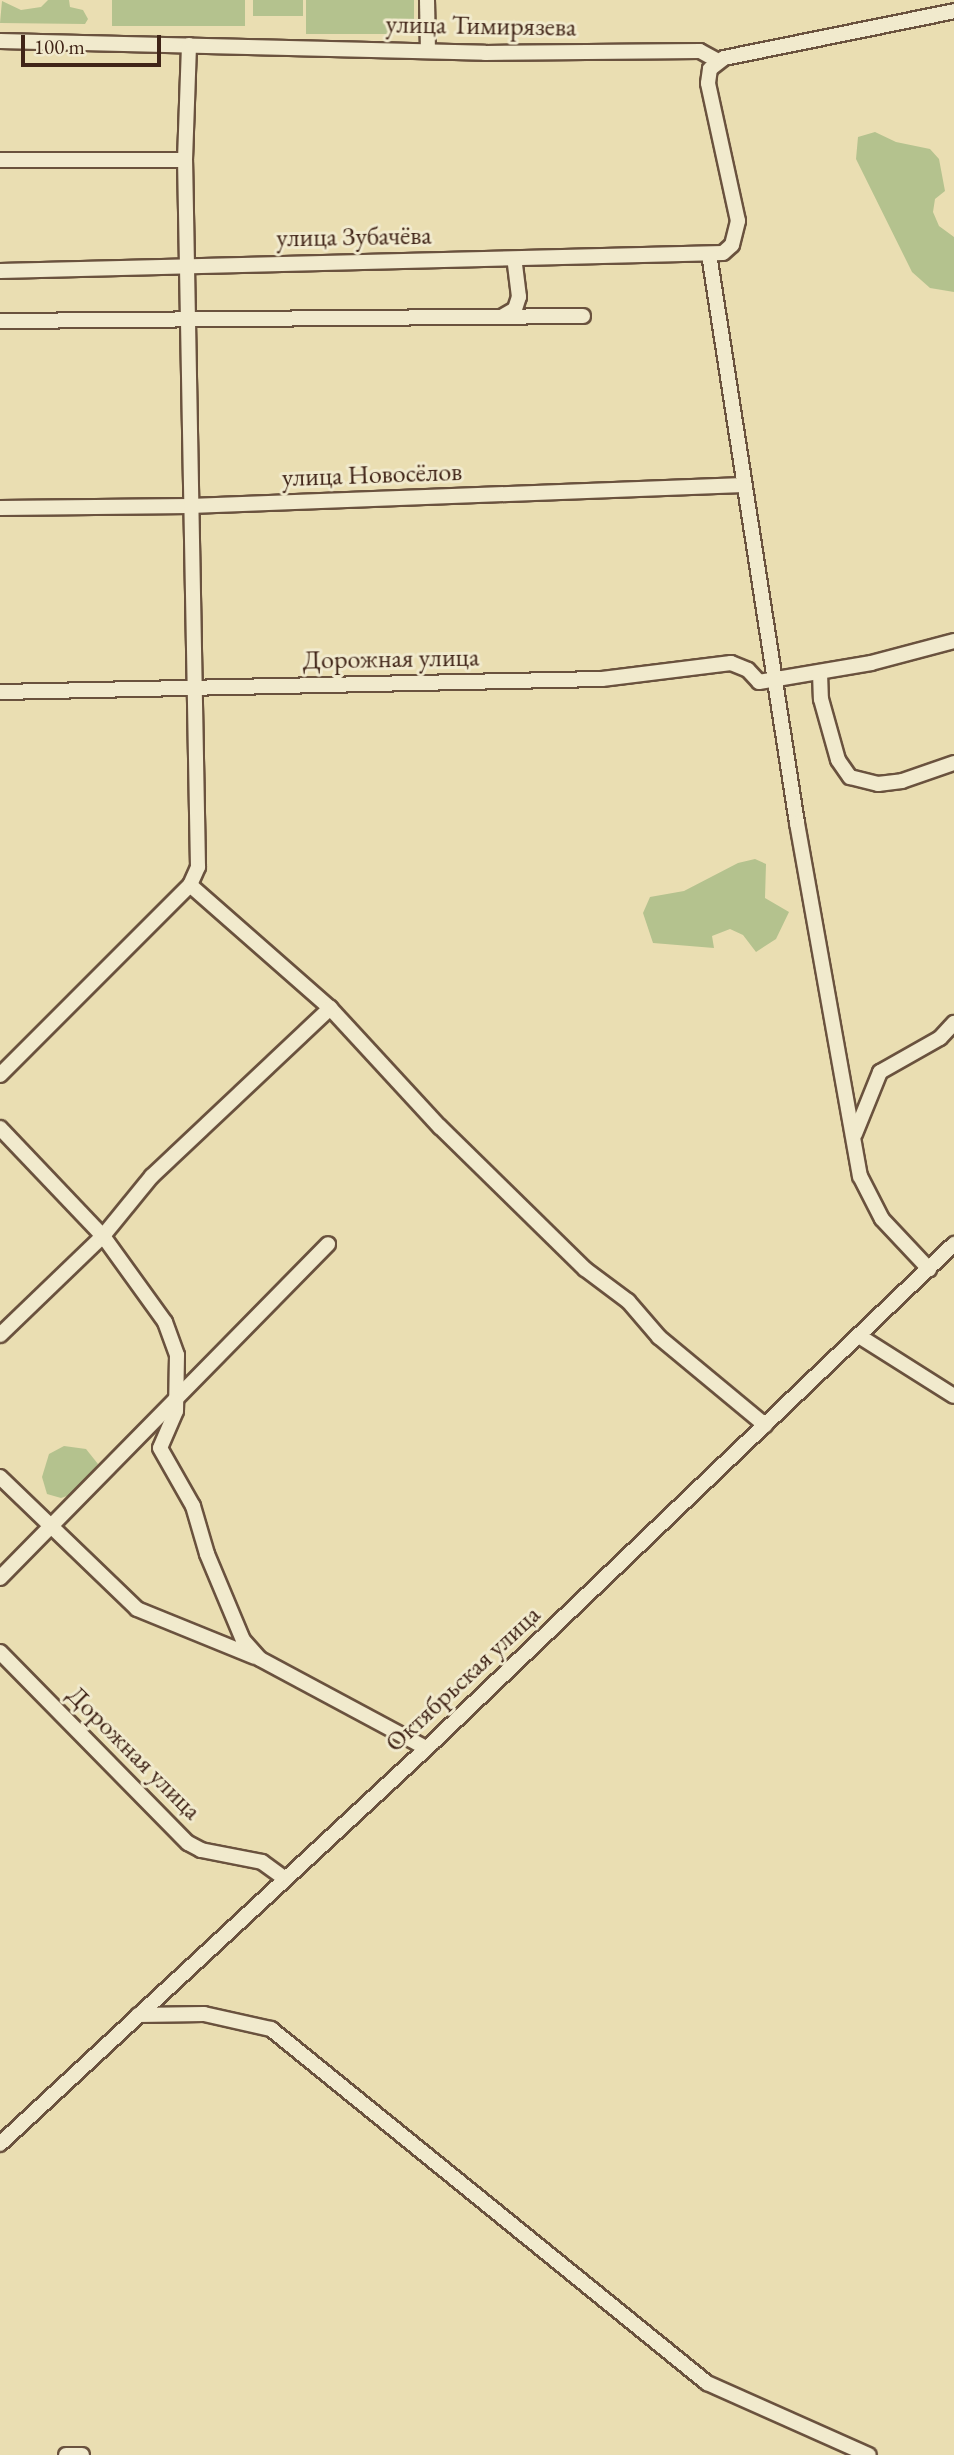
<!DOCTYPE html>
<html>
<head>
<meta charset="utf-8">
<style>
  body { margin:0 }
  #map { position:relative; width:954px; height:2455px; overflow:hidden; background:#eadeb2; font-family:"EB Garamond",serif }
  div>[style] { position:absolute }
  .green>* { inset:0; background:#b4c28e; transform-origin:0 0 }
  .roads { filter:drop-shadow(2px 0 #6a523e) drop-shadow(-2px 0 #6a523e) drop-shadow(0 2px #6a523e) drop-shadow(0 -2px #6a523e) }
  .minor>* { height:14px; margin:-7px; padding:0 7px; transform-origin:7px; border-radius:7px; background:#f1eacd }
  span { translate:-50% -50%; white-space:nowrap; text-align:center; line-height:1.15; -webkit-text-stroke:6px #f1eacd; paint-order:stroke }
  .street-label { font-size:26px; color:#402417 }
  .scale { position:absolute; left:21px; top:35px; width:140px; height:32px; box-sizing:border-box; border:4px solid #402417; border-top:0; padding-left:9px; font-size:21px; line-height:24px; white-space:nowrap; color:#402417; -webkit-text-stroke:5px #f1eacd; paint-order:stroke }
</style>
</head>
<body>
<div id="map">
  <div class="green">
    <i style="clip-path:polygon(48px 0,69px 0,70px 7px,83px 10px,88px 19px,85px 24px,0 23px,2px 1px,21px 10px,41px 7px)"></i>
    <i style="left:112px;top:0;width:133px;height:26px"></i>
    <i style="left:253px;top:0;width:50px;height:16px"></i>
    <i style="left:306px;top:0;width:108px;height:34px"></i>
    <i style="clip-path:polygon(875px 132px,896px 142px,930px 149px,939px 159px,945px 191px,935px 199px,933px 212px,939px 226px,954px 237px,954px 292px,930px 288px,912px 272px,856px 159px,858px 137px)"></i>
    <i style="clip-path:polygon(755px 859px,766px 864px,765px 898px,789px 912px,776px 939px,756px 952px,743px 935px,730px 929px,712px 936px,714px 948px,653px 943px,643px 913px,650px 897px,684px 891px,738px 863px)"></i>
    <i style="clip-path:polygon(64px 1446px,86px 1449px,98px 1464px,73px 1494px,61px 1498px,47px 1494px,42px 1477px,49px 1454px)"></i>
  </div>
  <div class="roads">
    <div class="minor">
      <i style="left:427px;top:0;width:51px;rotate:88.9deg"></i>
      <i style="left:0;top:41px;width:485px;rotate:1.4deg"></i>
      <i style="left:485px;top:53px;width:215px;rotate:-0.5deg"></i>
      <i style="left:700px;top:51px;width:21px;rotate:29deg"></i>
      <i style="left:0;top:160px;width:185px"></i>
      <i style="left:709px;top:254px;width:576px;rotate:81.21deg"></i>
      <i style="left:797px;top:823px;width:359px;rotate:79.9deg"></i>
      <i style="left:860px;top:1176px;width:48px;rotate:62.9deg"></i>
      <i style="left:882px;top:1219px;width:69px;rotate:46.8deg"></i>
      <i style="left:0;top:271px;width:723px;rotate:-1.43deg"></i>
      <i style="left:723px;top:253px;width:12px;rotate:-42deg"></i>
      <i style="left:732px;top:245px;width:25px;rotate:-76deg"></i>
      <i style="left:738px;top:221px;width:141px;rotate:-102.3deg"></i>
      <i style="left:708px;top:83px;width:14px;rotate:-82deg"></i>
      <i style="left:710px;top:69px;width:18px;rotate:-38deg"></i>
      <i style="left:724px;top:58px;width:235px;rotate:-11.5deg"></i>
      <i style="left:503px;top:316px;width:14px;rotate:-30deg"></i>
      <i style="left:515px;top:309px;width:13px;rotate:-72deg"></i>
      <i style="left:519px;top:297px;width:38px;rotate:-97deg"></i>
      <i style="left:0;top:321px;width:583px;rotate:-0.49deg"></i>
      <i style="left:0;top:508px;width:190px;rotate:-0.6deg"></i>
      <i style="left:190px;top:506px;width:554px;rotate:-2.17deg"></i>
      <i style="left:820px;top:673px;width:26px;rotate:88deg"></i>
      <i style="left:821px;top:699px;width:63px;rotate:74.4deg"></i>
      <i style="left:838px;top:760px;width:21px;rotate:55deg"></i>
      <i style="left:850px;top:777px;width:29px;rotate:14deg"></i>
      <i style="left:878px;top:784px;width:24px;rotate:-7deg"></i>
      <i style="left:902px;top:781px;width:55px;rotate:-19.1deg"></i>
      <i style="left:0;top:692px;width:602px;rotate:-1.24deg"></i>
      <i style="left:602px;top:679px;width:130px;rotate:-7.1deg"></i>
      <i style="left:731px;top:663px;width:18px;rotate:22deg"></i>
      <i style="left:748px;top:670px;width:16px;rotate:47deg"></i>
      <i style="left:759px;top:682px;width:114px;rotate:-9.6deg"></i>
      <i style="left:871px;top:663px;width:86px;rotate:-14.8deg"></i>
      <i style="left:190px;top:885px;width:186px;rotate:41.3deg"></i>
      <i style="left:330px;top:1008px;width:162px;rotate:47.3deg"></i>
      <i style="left:440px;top:1127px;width:203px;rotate:44.4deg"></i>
      <i style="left:585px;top:1269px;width:54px;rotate:36.7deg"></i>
      <i style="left:628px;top:1301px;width:48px;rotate:49.3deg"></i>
      <i style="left:659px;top:1337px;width:138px;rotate:39.7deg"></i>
      <i style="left:0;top:1075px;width:269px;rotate:-45deg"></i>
      <i style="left:190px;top:885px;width:20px;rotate:-66deg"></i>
      <i style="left:198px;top:867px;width:707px;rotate:-91.05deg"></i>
      <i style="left:185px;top:160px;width:115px;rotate:-88deg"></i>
      <i style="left:0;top:1128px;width:149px;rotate:46.4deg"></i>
      <i style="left:103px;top:1236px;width:106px;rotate:54.2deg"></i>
      <i style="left:165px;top:1322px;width:35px;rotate:70deg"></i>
      <i style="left:177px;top:1355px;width:56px;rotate:91deg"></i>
      <i style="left:176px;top:1411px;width:40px;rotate:113.4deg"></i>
      <i style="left:160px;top:1448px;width:67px;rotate:60.4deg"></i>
      <i style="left:193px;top:1506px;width:50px;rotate:73.7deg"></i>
      <i style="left:207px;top:1554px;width:93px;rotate:67.3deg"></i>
      <i style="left:243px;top:1640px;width:25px;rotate:48deg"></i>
      <i style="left:260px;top:1659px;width:188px;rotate:28.2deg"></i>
      <i style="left:855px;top:1134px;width:67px;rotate:-68deg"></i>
      <i style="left:880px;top:1072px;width:69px;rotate:-29.5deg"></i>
      <i style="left:940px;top:1038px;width:21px;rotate:-47deg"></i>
      <i style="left:0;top:1335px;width:143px;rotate:-43.9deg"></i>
      <i style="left:103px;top:1236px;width:77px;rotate:-50.8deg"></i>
      <i style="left:152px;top:1176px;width:245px;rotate:-43.3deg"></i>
      <i style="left:859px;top:1336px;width:112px;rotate:32.3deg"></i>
      <i style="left:0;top:1477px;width:190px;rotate:43.9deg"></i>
      <i style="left:137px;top:1609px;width:127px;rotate:22.1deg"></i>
      <i style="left:0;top:1578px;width:468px;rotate:-45.5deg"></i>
      <i style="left:0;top:1652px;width:268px;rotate:45.5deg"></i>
      <i style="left:188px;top:1843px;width:15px;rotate:28deg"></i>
      <i style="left:201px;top:1850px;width:62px;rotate:11.1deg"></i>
      <i style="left:262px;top:1862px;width:27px;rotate:36deg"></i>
      <i style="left:138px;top:2015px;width:66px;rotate:-0.9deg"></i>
      <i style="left:204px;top:2014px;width:69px;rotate:12.6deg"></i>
      <i style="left:271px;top:2029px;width:562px;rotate:39.07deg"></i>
      <i style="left:707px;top:2383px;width:177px;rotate:24deg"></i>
      <i style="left:0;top:2144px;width:588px;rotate:-42.86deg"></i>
      <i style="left:431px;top:1744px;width:724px;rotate:-43.71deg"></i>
      <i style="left:66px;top:2455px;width:16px"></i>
    </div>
  </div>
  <div class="street-label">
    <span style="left:481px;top:26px;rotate:1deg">улица Тимирязева</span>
    <span style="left:354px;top:237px;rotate:-1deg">улица Зубачёва</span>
    <span style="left:372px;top:475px;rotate:-2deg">улица Новосёлов</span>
    <span style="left:391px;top:659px;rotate:-1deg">Дорожная улица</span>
    <span style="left:463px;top:1679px;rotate:-43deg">Октябрьская улица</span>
    <span style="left:134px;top:1753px;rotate:45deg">Дорожная улица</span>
  </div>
  <div class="scale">100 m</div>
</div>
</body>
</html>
